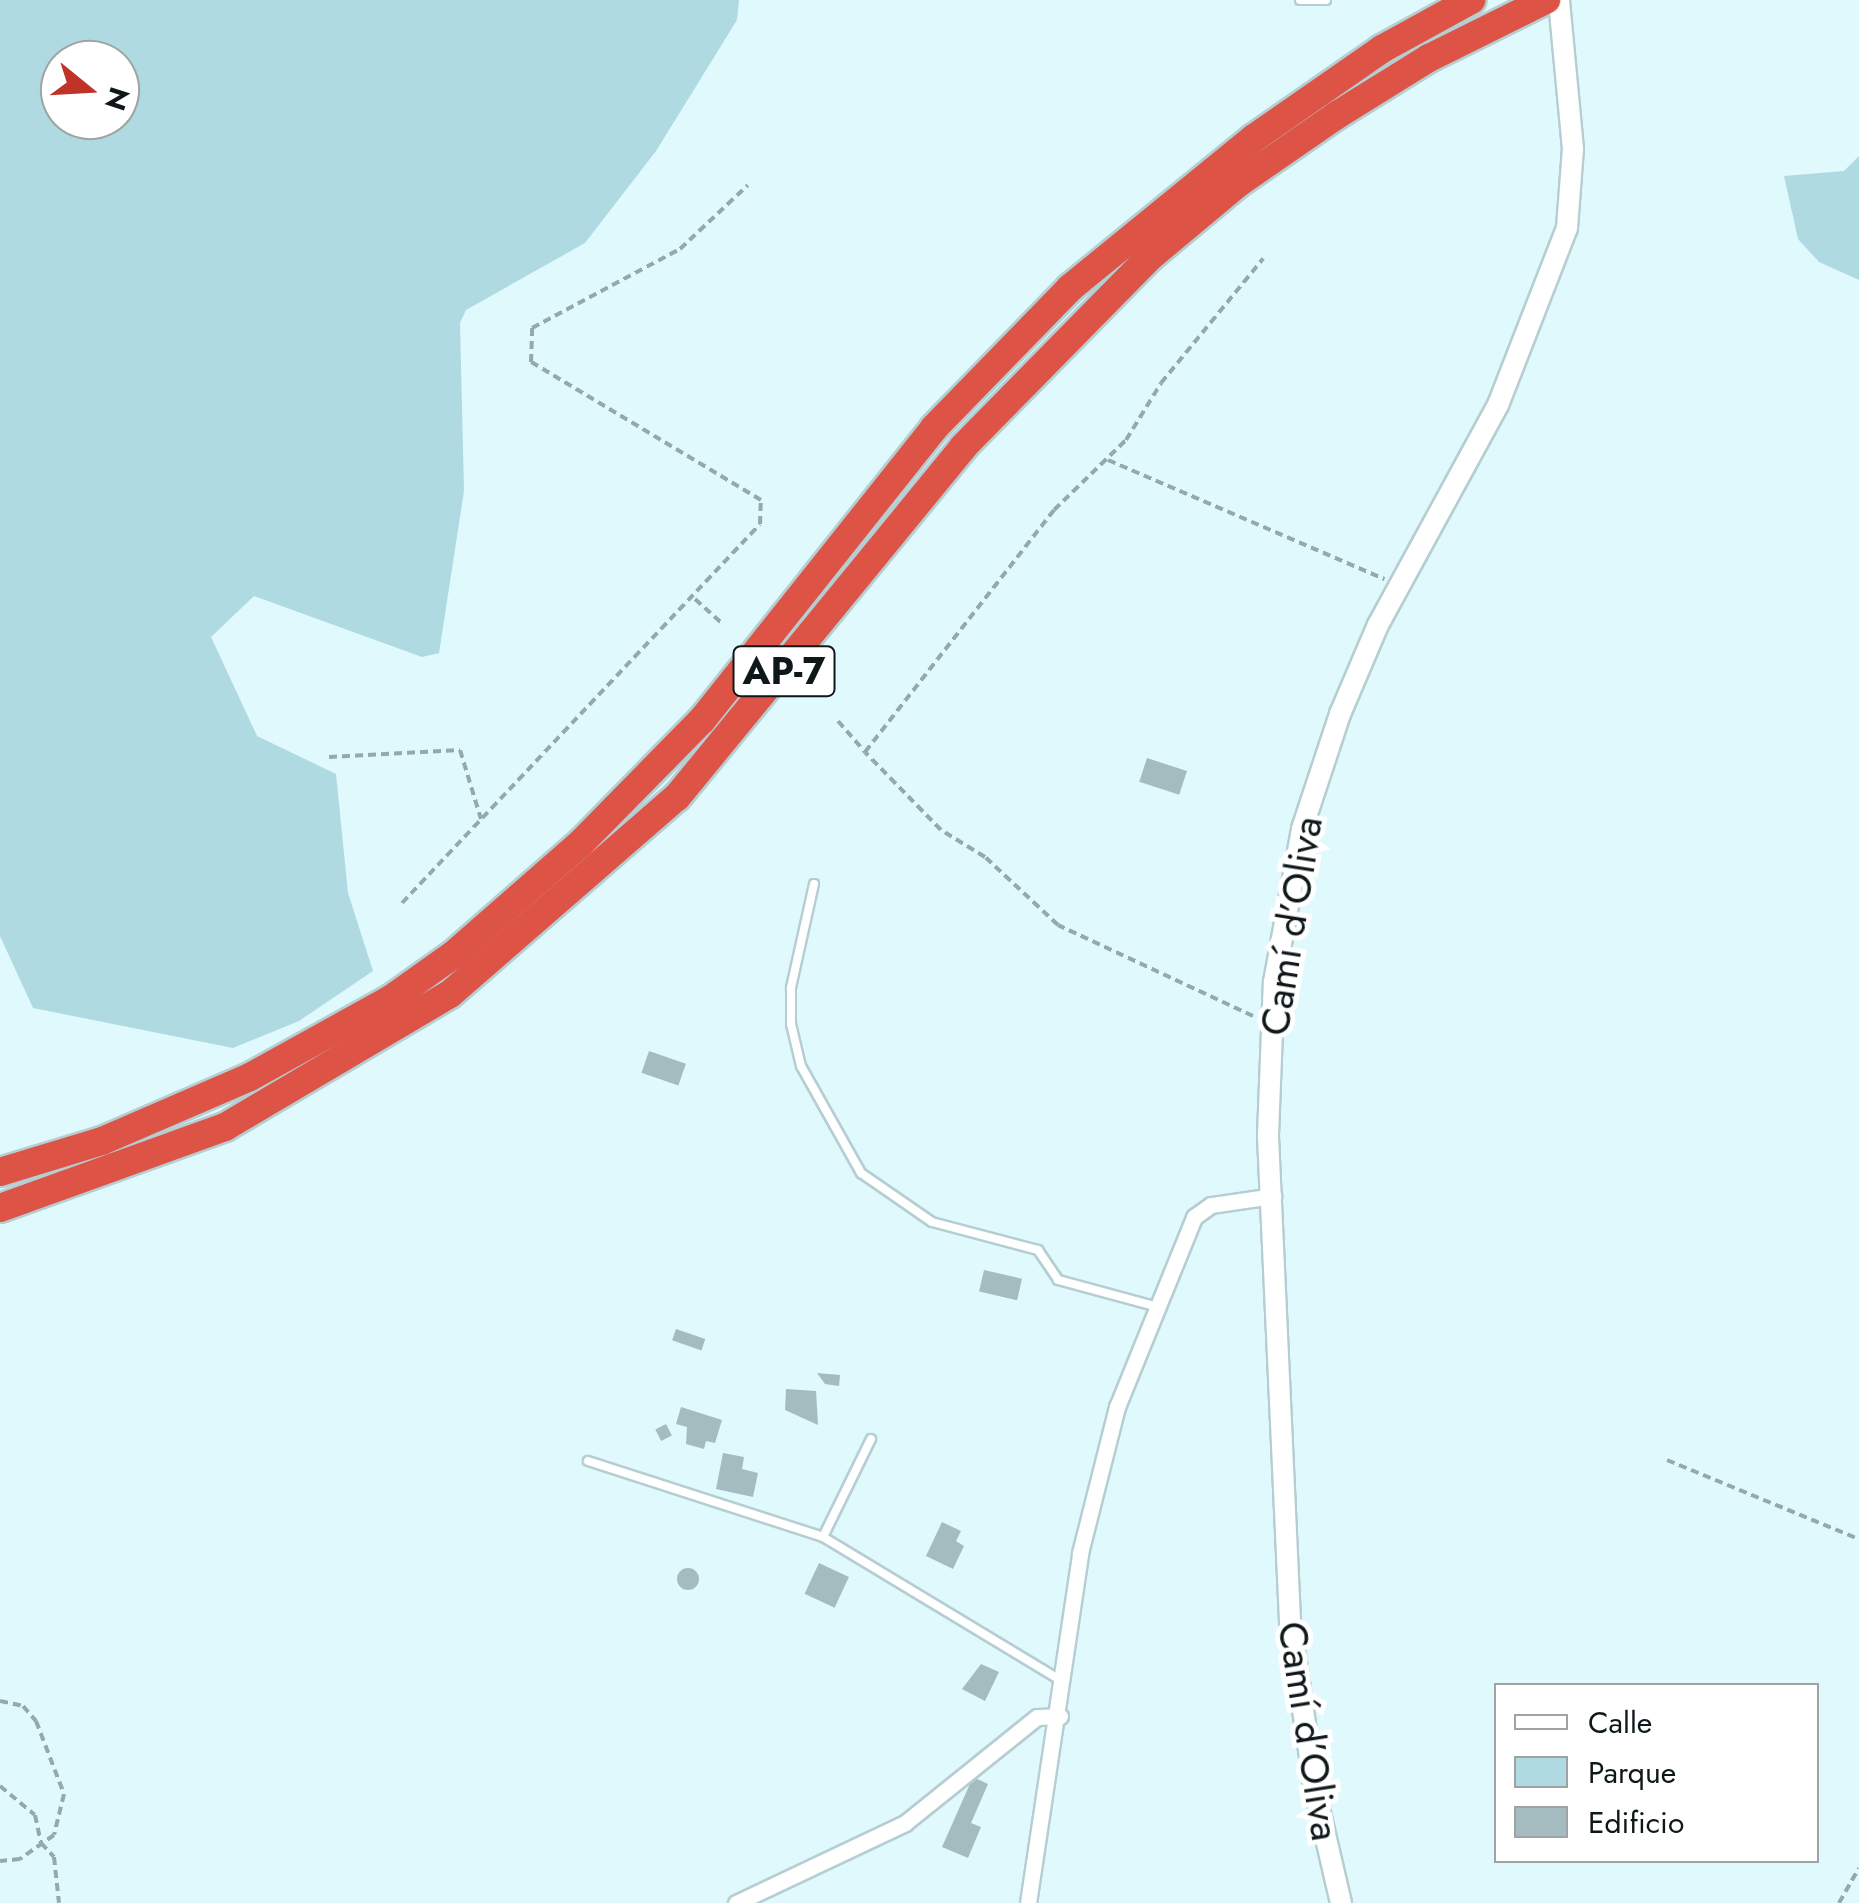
<!DOCTYPE html>
<html>
<head>
<meta charset="utf-8">
<style>
  body { margin:0 }
  #map { position:relative; width:1859px; height:1903px; overflow:hidden; background:#e0f9fd; font-family:Jost,sans-serif }
  div>[style] { position:absolute }
  .green>* { inset:0; background:#afdae1 }
  .building>* { inset:0; background:#a4bcc0; transform-origin:0 0 }
  .round { border-radius:50% }
  .path>* { height:4px; margin-top:-2px; transform-origin:0; background:repeating-linear-gradient(90deg,#95a8ab 0 8px,transparent 0 13px) }
  .roads { filter:drop-shadow(2px 0 #b5ced2) drop-shadow(-2px 0 #b5ced2) drop-shadow(0 2px #b5ced2) drop-shadow(0 -2px #b5ced2) }
  .lane>* { height:8px; margin:-4px; padding:0 4px; transform-origin:4px; border-radius:4px; background:#fff }
  .street>* { height:15px; margin:-7.5px; padding:0 7.5px; transform-origin:7.5px; border-radius:7.5px; background:#fff }
  .secondary>* { height:20px; margin:-10px; padding:0 10px; transform-origin:10px; border-radius:10px; background:#fff }
  .highway>* { height:28px; margin:-14px; padding:0 14px; transform-origin:14px; border-radius:14px; background:#dd5447 }
  span { translate:-50% -50%; white-space:nowrap; text-align:center; line-height:1.15; -webkit-text-stroke:10px #fff; paint-order:stroke }
  .shield-label span { padding:2px 8px; background:#fff; border:2px solid; border-radius:8px; -webkit-text-stroke-width:0 }
  .shield-label { font-size:38px; color:#0f1819; font-weight:700 }
  .street-label { font-size:40px; color:#0f1819 }
  .legend { position:absolute; left:1494px; top:1683px; width:325px; height:180px; box-sizing:border-box; background:#fff; border:2px solid #9fa3a3; margin:0; padding:12px 18px; list-style:none; font-size:30px; color:#0f1819 }
  .legend li { display:flex; align-items:center; gap:20px; height:50px }
  .legend b { width:50px; border:2px solid #9fa3a3 }
  .north { position:absolute; left:40px; top:40px; width:100px; height:100px; box-sizing:border-box; background:#fff; border:2px solid #9fa3a3; border-radius:50%; rotate:108deg; font-size:28px; font-weight:700; line-height:40px; text-align:center; color:#0f1819 }
  .north::after { content:''; display:block; margin:auto; width:35px; height:45px; background:#c03329; clip-path:polygon(50% 0,100% 100%,50% 72%,0 100%) }
</style>
</head>
<body>
<div id="map">
  <div class="green">
    <i style="clip-path:polygon(evenodd,0 0,739px 0,737px 20px,656px 151px,585px 243px,466px 310px,460px 323px,464px 491px,439px 653px,422px 657px,254px 596px,211px 637px,257px 736px,336px 774px,348px 893px,373px 971px,299px 1021px,233px 1048px,33px 1008px,0 936px,0 0,60px 60px,120px 60px,120px 120px,60px 120px,60px 60px)"></i>
    <i style="clip-path:polygon(1859px 156px,1859px 280px,1819px 262px,1798px 239px,1784px 176px,1844px 171px)"></i>
  </div>
  <div class="building">
    <i style="left:1147px;top:758px;width:42px;height:25px;rotate:18deg"></i>
    <i style="left:649px;top:1051px;width:39px;height:23px;rotate:19deg"></i>
    <i style="left:984px;top:1270px;width:39px;height:22px;rotate:13deg"></i>
    <i style="left:676px;top:1329px;width:31px;height:12px;rotate:19deg"></i>
    <i style="clip-path:polygon(817px 1373px,840px 1375px,839px 1386px,825px 1384px)"></i>
    <i style="clip-path:polygon(786px 1389px,816px 1391px,818px 1425px,785px 1410px)"></i>
    <i style="clip-path:polygon(681px 1407px,722px 1420px,715px 1443px,706px 1441px,704px 1449px,686px 1444px,687px 1427px,676px 1424px)"></i>
    <i style="left:666px;top:1424px;width:13px;height:12px;rotate:63deg"></i>
    <i style="clip-path:polygon(723px 1453px,744px 1457px,742px 1469px,758px 1473px,753px 1497px,716px 1489px)"></i>
    <i style="clip-path:polygon(942px 1522px,961px 1531px,956px 1541px,964px 1546px,953px 1569px,926px 1556px)"></i>
    <i style="left:819px;top:1563px;width:33px;height:34px;rotate:25deg"></i>
    <i class="round" style="left:677px;top:1568px;width:22px;height:22px"></i>
    <i style="clip-path:polygon(981px 1664px,999px 1672px,985px 1701px,962px 1689px)"></i>
    <i style="clip-path:polygon(973px 1777px,988px 1784px,971px 1823px,981px 1827px,968px 1858px,942px 1847px)"></i>
  </div>
  <div class="path">
    <i style="left:1108px;top:460px;width:301px;rotate:23.3deg"></i>
    <i style="left:695px;top:599px;width:38px;rotate:42deg"></i>
    <i style="left:838px;top:721px;width:41px;rotate:48.9deg"></i>
    <i style="left:329px;top:757px;width:131px;rotate:-3.1deg"></i>
    <i style="left:460px;top:750px;width:72px;rotate:73.1deg"></i>
    <i style="left:402px;top:903px;width:521px;rotate:-46.63deg"></i>
    <i style="left:760px;top:524px;width:24px;rotate:-88deg"></i>
    <i style="left:761px;top:500px;width:268px;rotate:-149deg"></i>
    <i style="left:531px;top:362px;width:34px;rotate:-88deg"></i>
    <i style="left:532px;top:328px;width:168px;rotate:-28.1deg"></i>
    <i style="left:680px;top:249px;width:93px;rotate:-43.3deg"></i>
    <i style="left:1253px;top:1016px;width:215px;rotate:-155deg"></i>
    <i style="left:1058px;top:925px;width:100px;rotate:-137deg"></i>
    <i style="left:985px;top:857px;width:52px;rotate:-148.5deg"></i>
    <i style="left:941px;top:830px;width:109px;rotate:-134.3deg"></i>
    <i style="left:865px;top:752px;width:307px;rotate:-52deg"></i>
    <i style="left:1054px;top:510px;width:100px;rotate:-44.2deg"></i>
    <i style="left:1126px;top:440px;width:67px;rotate:-58.4deg"></i>
    <i style="left:1161px;top:383px;width:161px;rotate:-50.6deg"></i>
    <i style="left:1667px;top:1460px;width:208px;rotate:22.4deg"></i>
    <i style="left:0;top:1701px;width:24px;rotate:12deg"></i>
    <i style="left:23px;top:1706px;width:20px;rotate:49deg"></i>
    <i style="left:36px;top:1721px;width:78px;rotate:69deg"></i>
    <i style="left:64px;top:1794px;width:42px;rotate:103.7deg"></i>
    <i style="left:54px;top:1835px;width:42px;rotate:144.8deg"></i>
    <i style="left:20px;top:1859px;width:20px;rotate:174deg"></i>
    <i style="left:0;top:1786px;width:45px;rotate:39.6deg"></i>
    <i style="left:35px;top:1815px;width:29px;rotate:78deg"></i>
    <i style="left:41px;top:1843px;width:19px;rotate:47deg"></i>
    <i style="left:54px;top:1857px;width:46px;rotate:83.8deg"></i>
    <i style="left:1839px;top:1903px;width:40px;rotate:-60.3deg"></i>
  </div>
  <div class="roads">
    <div class="lane">
      <i style="left:1300px;top:0;width:26px"></i>
      <i style="left:814px;top:884px;width:107px;rotate:102.5deg"></i>
      <i style="left:791px;top:988px;width:36px;rotate:90deg"></i>
      <i style="left:791px;top:1024px;width:43px;rotate:76.6deg"></i>
      <i style="left:801px;top:1066px;width:123px;rotate:60.7deg"></i>
      <i style="left:861px;top:1173px;width:86px;rotate:34.6deg"></i>
      <i style="left:932px;top:1222px;width:110px;rotate:14.8deg"></i>
      <i style="left:1038px;top:1250px;width:36px;rotate:56deg"></i>
      <i style="left:1058px;top:1280px;width:104px;rotate:15.1deg"></i>
      <i style="left:588px;top:1461px;width:247px;rotate:17.9deg"></i>
      <i style="left:823px;top:1537px;width:279px;rotate:31.1deg"></i>
      <i style="left:823px;top:1537px;width:109px;rotate:-63.9deg"></i>
    </div>
    <div class="street">
      <i style="left:736px;top:1903px;width:187px;rotate:-25.3deg"></i>
      <i style="left:905px;top:1823px;width:169px;rotate:-38.8deg"></i>
      <i style="left:1037px;top:1717px;width:23px;rotate:-2deg"></i>
      <i style="left:1028px;top:1903px;width:354px;rotate:-81.5deg"></i>
      <i style="left:1080px;top:1553px;width:151px;rotate:-75.8deg"></i>
      <i style="left:1117px;top:1407px;width:205px;rotate:-67.9deg"></i>
      <i style="left:1194px;top:1217px;width:21px;rotate:-35deg"></i>
      <i style="left:1211px;top:1205px;width:63px;rotate:-8.3deg"></i>
    </div>
    <div class="secondary">
      <i style="left:1341px;top:1903px;width:115px;rotate:-103.1deg"></i>
      <i style="left:1315px;top:1791px;width:172px;rotate:-98.4deg"></i>
      <i style="left:1290px;top:1621px;width:486px;rotate:-92.6deg"></i>
      <i style="left:1268px;top:1135px;width:153px;rotate:-87.8deg"></i>
      <i style="left:1274px;top:982px;width:156px;rotate:-79.6deg"></i>
      <i style="left:1302px;top:829px;width:121px;rotate:-71.7deg"></i>
      <i style="left:1340px;top:714px;width:97px;rotate:-66.9deg"></i>
      <i style="left:1378px;top:625px;width:251px;rotate:-61.4deg"></i>
      <i style="left:1498px;top:405px;width:190px;rotate:-68.7deg"></i>
      <i style="left:1567px;top:228px;width:79px;rotate:-85.7deg"></i>
      <i style="left:1573px;top:149px;width:150px;rotate:-95.4deg"></i>
    </div>
    <div class="highway">
      <i style="left:0;top:1172px;width:107px;rotate:-16.9deg"></i>
      <i style="left:102px;top:1141px;width:161px;rotate:-23.4deg"></i>
      <i style="left:250px;top:1077px;width:161px;rotate:-29deg"></i>
      <i style="left:391px;top:999px;width:76px;rotate:-35.4deg"></i>
      <i style="left:453px;top:955px;width:169px;rotate:-41.2deg"></i>
      <i style="left:580px;top:844px;width:174px;rotate:-45.5deg"></i>
      <i style="left:702px;top:720px;width:373px;rotate:-51.5deg"></i>
      <i style="left:934px;top:428px;width:195px;rotate:-45.8deg"></i>
      <i style="left:1070px;top:288px;width:237px;rotate:-39.2deg"></i>
      <i style="left:1254px;top:138px;width:156px;rotate:-34.8deg"></i>
      <i style="left:1382px;top:49px;width:102px;rotate:-28.8deg"></i>
      <i style="left:0;top:1208px;width:239px;rotate:-19.8deg"></i>
      <i style="left:225px;top:1127px;width:261px;rotate:-30.6deg"></i>
      <i style="left:450px;top:994px;width:301px;rotate:-41deg"></i>
      <i style="left:677px;top:797px;width:452px;rotate:-50.7deg"></i>
      <i style="left:963px;top:447px;width:268px;rotate:-45.5deg"></i>
      <i style="left:1151px;top:256px;width:112px;rotate:-39.9deg"></i>
      <i style="left:1237px;top:184px;width:121px;rotate:-34.6deg"></i>
      <i style="left:1337px;top:115px;width:108px;rotate:-31.8deg"></i>
      <i style="left:1429px;top:58px;width:131px;rotate:-26.4deg"></i>
    </div>
  </div>
  <div class="shield-label">
    <span style="left:784px;top:671px">AP-7</span>
  </div>
  <div class="street-label">
    <span style="left:1291px;top:926px;rotate:-81deg">Camí d’Oliva</span>
    <span style="left:1309px;top:1731px;rotate:81deg">Camí d’Oliva</span>
  </div>
  <ul class="legend">
  <li><b style="height:12px;background:#fff"></b>Calle</li>
  <li><b style="height:28px;background:#afdae1"></b>Parque</li>
  <li><b style="height:28px;background:#a4bcc0"></b>Edificio</li>
  </ul>
  <div class="north">N</div>
</div>
</body>
</html>
